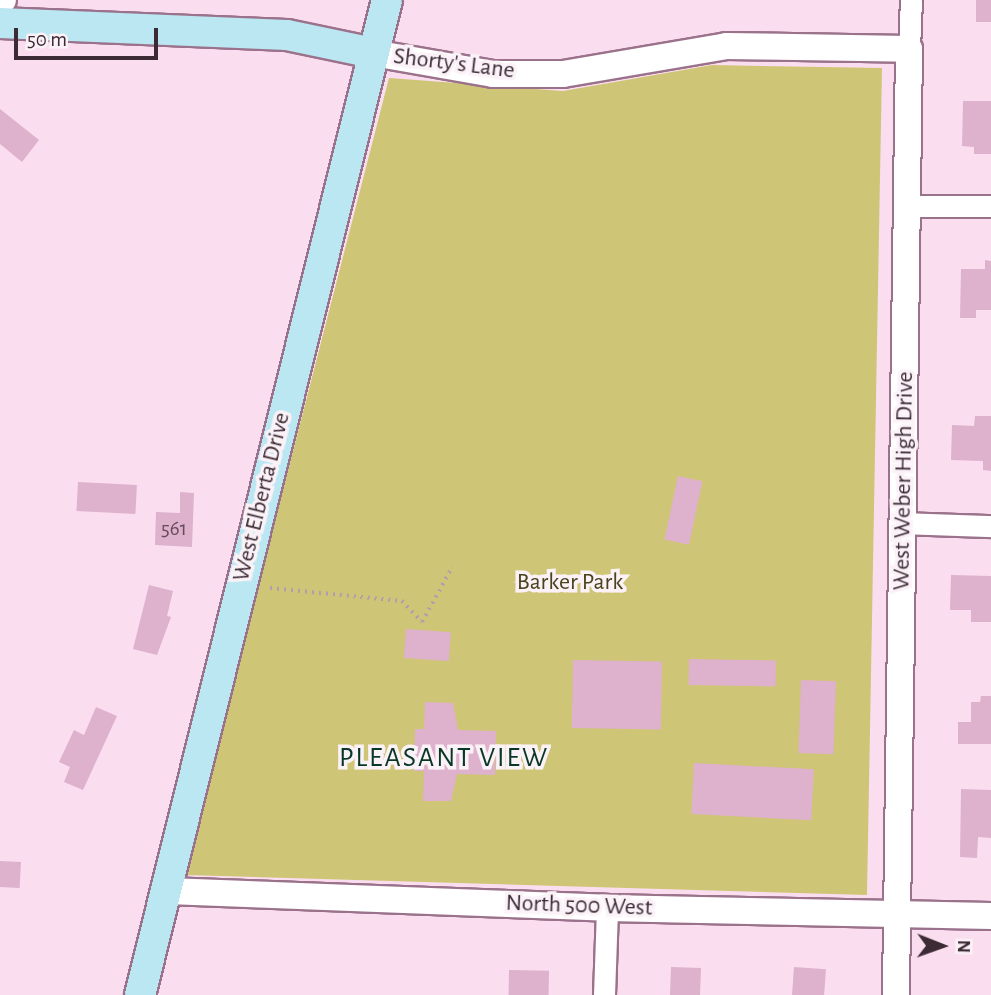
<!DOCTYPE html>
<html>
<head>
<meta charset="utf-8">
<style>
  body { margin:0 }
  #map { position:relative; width:991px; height:995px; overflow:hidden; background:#fadeef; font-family:"Alegreya Sans",sans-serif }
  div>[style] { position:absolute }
  .green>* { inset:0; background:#cfc576 }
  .building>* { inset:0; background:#deb1cc; transform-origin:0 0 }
  .path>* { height:3.5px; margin-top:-1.75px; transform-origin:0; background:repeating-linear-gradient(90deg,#b59dac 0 2px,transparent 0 7px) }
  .roads { filter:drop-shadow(2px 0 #9b728b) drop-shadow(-2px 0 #9b728b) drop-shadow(0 2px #9b728b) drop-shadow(0 -2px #9b728b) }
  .minor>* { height:21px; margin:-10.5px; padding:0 10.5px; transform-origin:10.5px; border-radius:10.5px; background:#fff }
  .tertiary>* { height:26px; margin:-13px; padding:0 13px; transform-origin:13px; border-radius:13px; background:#fff }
  .secondary>* { height:30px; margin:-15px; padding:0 15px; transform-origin:15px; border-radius:15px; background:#bae7f2 }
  span { translate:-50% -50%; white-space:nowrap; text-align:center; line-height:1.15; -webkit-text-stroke:7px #fbf2f7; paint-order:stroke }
  .number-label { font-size:21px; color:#644c5b }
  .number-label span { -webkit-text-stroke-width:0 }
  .street-label { font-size:24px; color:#3c2b35 }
  .park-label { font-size:24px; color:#48431c }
  .quarter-label { font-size:28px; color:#083825; letter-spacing:2px }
  .north { position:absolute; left:907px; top:911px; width:70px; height:70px; -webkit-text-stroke:5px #fbf2f7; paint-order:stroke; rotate:91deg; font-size:19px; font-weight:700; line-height:28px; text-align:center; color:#3c2b35 }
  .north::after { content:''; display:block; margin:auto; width:24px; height:32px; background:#3c2b35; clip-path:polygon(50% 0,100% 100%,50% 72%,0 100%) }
  .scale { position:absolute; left:14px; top:28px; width:144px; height:32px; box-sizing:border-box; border:4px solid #3c2b35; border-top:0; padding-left:9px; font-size:21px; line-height:24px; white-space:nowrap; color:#3c2b35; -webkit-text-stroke:5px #fbf2f7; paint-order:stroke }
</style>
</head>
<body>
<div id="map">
  <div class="green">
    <i style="clip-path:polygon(712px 65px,882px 68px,867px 895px,184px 875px,389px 78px,563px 91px)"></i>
  </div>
  <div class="building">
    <i style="left:976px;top:0;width:15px;height:22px"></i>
    <i style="clip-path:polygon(963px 101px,991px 101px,991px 154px,974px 154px,974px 147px,962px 146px)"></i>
    <i style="clip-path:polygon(0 109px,39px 140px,22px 162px,0 144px)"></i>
    <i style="clip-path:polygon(985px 260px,991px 261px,991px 310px,976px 310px,976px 318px,960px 318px,961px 269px,985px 269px)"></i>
    <i style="clip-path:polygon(975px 416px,991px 416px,991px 471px,983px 470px,983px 461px,951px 460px,952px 425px,974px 426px)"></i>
    <i style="left:678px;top:476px;width:25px;height:65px;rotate:12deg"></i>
    <i style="left:78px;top:482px;width:59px;height:29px;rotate:3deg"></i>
    <i style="clip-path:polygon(180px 492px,194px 493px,192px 547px,155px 545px,156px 512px,180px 513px)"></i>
    <i style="clip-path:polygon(951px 575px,991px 576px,991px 622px,971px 622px,971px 610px,950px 610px)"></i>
    <i style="clip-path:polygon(149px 585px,173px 591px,167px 616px,171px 617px,157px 655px,133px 649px)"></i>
    <i style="left:406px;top:629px;width:45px;height:29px;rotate:4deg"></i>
    <i style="left:689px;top:659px;width:87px;height:26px;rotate:1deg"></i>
    <i style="left:573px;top:660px;width:89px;height:68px;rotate:1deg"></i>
    <i style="left:801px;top:680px;width:35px;height:73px;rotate:2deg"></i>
    <i style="clip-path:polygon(981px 696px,991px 696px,991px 744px,958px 744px,958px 722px,971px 722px,971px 702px,980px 702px)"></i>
    <i style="clip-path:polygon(425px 702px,453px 703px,458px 730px,496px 731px,495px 775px,457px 774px,451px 801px,423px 801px,424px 771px,414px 771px,415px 729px,424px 729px)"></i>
    <i style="clip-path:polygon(96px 707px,117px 716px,83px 790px,64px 782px,70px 767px,59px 762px,74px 730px,84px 735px)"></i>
    <i style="left:694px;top:763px;width:120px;height:51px;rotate:3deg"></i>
    <i style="clip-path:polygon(961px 789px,991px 790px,991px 838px,978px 837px,977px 858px,960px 857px)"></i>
    <i style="left:0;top:861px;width:21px;height:26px;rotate:3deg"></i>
    <i style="left:671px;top:967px;width:30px;height:28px;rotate:2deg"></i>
    <i style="left:794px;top:967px;width:32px;height:28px;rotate:4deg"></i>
    <i style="left:509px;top:970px;width:40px;height:25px;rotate:1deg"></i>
  </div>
  <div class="path">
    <i style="left:270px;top:588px;width:133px;rotate:5.6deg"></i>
    <i style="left:402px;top:601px;width:29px;rotate:46deg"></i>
    <i style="left:422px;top:622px;width:63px;rotate:-61.4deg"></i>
  </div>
  <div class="roads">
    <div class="minor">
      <i style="left:909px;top:49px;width:49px;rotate:-87.7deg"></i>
      <i style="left:907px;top:206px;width:84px"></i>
      <i style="left:903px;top:523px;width:88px;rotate:2deg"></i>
      <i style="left:604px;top:995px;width:87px;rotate:-88deg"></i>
    </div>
    <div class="tertiary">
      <i style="left:0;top:3px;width:4px;rotate:-45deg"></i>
      <i style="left:373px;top:53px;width:122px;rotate:9.9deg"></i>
      <i style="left:493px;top:74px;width:70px"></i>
      <i style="left:563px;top:74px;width:165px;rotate:-9.7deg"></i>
      <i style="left:726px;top:46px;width:183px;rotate:0.9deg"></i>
      <i style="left:909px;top:49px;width:946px;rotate:90.79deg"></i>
      <i style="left:168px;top:891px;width:439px;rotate:2.2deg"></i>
      <i style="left:607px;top:908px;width:384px;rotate:1.2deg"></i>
    </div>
    <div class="secondary">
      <i style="left:0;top:23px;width:287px;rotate:2.4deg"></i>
      <i style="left:287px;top:35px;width:88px;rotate:11.8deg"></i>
      <i style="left:140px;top:995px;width:1025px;rotate:-76.06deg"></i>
    </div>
  </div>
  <div class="number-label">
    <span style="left:174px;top:529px">561</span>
  </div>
  <div class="street-label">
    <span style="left:454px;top:64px;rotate:7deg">Shorty's Lane</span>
    <span style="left:904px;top:481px;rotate:-89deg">West Weber High Drive</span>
    <span style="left:262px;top:497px;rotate:-76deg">West Elberta Drive</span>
    <span style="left:579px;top:906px;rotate:2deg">North 500 West</span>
  </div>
  <div class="park-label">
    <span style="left:570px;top:583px">Barker Park</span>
  </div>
  <div class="quarter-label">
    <span style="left:444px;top:758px">PLEASANT VIEW</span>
  </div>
  <div class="north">N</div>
  <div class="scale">50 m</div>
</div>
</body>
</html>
